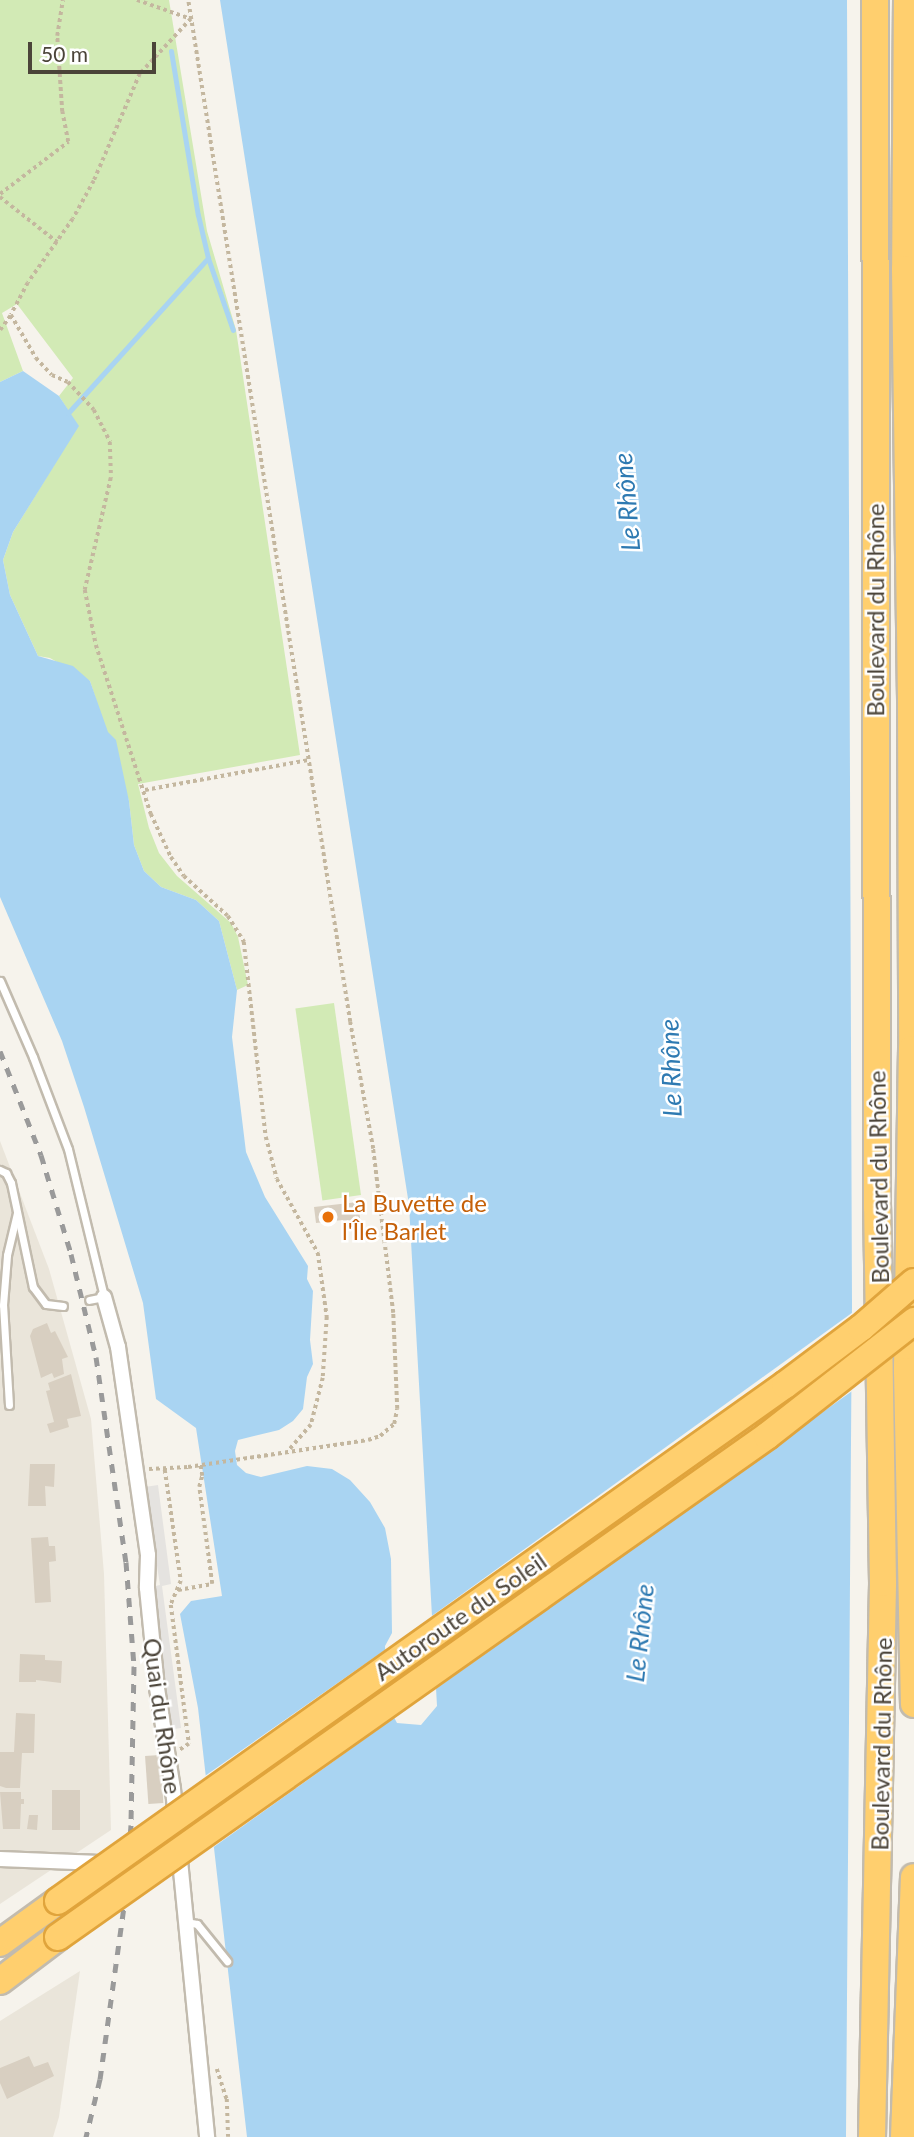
<!DOCTYPE html>
<html>
<head>
<meta charset="utf-8">
<style>
  body { margin:0 }
  #map { position:relative; width:914px; height:2137px; overflow:hidden; background:#f6f3ec; font-family:Lato,sans-serif }
  div>[style] { position:absolute }
  .residential>* { inset:0; background:#eae5da }
  .green>* { inset:0; background:#d2eab5; transform-origin:0 0 }
  .parking>* { inset:0; background:#e5e3e0 }
  .water>* { inset:0; background:#a9d4f2 }
  .pier>* { inset:0; background:#f6f3ec }
  .stream>* { height:5px; margin:-2.5px; padding:0 2.5px; transform-origin:2.5px; border-radius:2.5px; background:#a9d4f2 }
  .building>* { inset:0; background:#d8cfc1; transform-origin:0 0 }
  .path>* { height:3.5px; margin-top:-1.75px; transform-origin:0; background:repeating-linear-gradient(90deg,#c4b79f 0 3.5px,transparent 0 7px) }
  .roads { filter:drop-shadow(2px 0 #c2bbae) drop-shadow(-2px 0 #c2bbae) drop-shadow(0 2px #c2bbae) drop-shadow(0 -2px #c2bbae) }
  .lane>* { height:7px; margin:-3.5px; padding:0 3.5px; transform-origin:3.5px; border-radius:3.5px; background:#fff }
  .street>* { height:14px; margin:-7px; padding:0 7px; transform-origin:7px; border-radius:7px; background:#fff }
  .highway>* { height:26px; margin:-13px; padding:0 13px; transform-origin:13px; border-radius:13px; background:#ffcf6e }
  .rail>* { height:5px; margin-top:-2.5px; transform-origin:0; background:repeating-linear-gradient(90deg,#9a9a9a 0 9px,transparent 0 18px) }
  .bridges { filter:drop-shadow(2px 0 #e0a43c) drop-shadow(-2px 0 #e0a43c) drop-shadow(0 2px #e0a43c) drop-shadow(0 -2px #e0a43c) }
  .highway-bridge>* { height:26px; margin:-13px; padding:0 13px; transform-origin:13px; border-radius:13px; background:#ffcf6e }
  .dots>* { width:19px; height:19px; translate:-50% -50%; box-sizing:border-box; border:4px solid #fff; border-radius:50% }
  span { translate:-50% -50%; white-space:nowrap; text-align:center; line-height:1.15; -webkit-text-stroke:5px #fff; paint-order:stroke }
  .street-label { font-size:24px; color:#4b4439 }
  .food-label { font-size:24px; color:#c56008 }
  .left { translate:0 -50%; text-align:left }
  .water-label { font-size:26px; color:#2e7ab2; font-style:italic }
  .scale { position:absolute; left:28px; top:42px; width:128px; height:32px; box-sizing:border-box; border:4px solid #4b4439; border-top:0; padding-left:9px; font-size:21px; line-height:24px; white-space:nowrap; color:#4b4439; -webkit-text-stroke:5px #fff; paint-order:stroke }
</style>
</head>
<body>
<div id="map">
  <div class="residential">
    <i style="clip-path:polygon(0 1141px,49px 1269px,91px 1419px,104px 1574px,111px 1830px,0 1904px)"></i>
    <i style="clip-path:polygon(80px 1971px,59px 2117px,53px 2137px,0 2137px,0 2021px)"></i>
  </div>
  <div class="green">
    <i style="clip-path:polygon(0 0,169px 0,207px 231px,236px 330px,300px 755px,138px 784px,149px 828px,159px 853px,177px 876px,231px 923px,238px 937px,248px 985px,237px 990px,219px 921px,196px 900px,161px 887px,144px 871px,134px 845px,129px 801px,90px 681px,50px 658px,38px 656px,10px 595px,3px 560px,13px 532px,78px 426px,59px 396px,73px 378px,17px 304px,2px 313px,23px 371px,0 382px)"></i>
    <i style="left:334px;top:1003px;width:194px;height:39px;rotate:82deg"></i>
  </div>
  <div class="parking">
    <i style="clip-path:polygon(158px 1485px,171px 1584px,162px 1586px,181px 1728px,167px 1730px,151px 1587px,160px 1585px,145px 1487px)"></i>
  </div>
  <div class="water">
    <i style="clip-path:polygon(220px 0,847px 0,852px 1304px,846px 2137px,247px 2137px,198px 1708px,180px 1614px,191px 1601px,222px 1596px,196px 1428px,156px 1399px,143px 1303px,84px 1107px,62px 1041px,0 897px,0 382px,23px 371px,59px 396px,79px 426px,13px 532px,3px 560px,10px 595px,38px 656px,73px 666px,90px 681px,108px 732px,116px 740px,129px 801px,134px 845px,144px 871px,161px 887px,196px 900px,219px 921px,237px 990px,232px 1037px,246px 1152px,265px 1197px,308px 1266px,307px 1279px,313px 1291px,310px 1340px,313px 1364px,307px 1377px,303px 1409px,293px 1421px,279px 1430px,238px 1440px,235px 1451px,237px 1465px,246px 1473px,261px 1477px,307px 1466px,332px 1469px,350px 1480px,370px 1502px,385px 1528px,391px 1559px,392px 1633px,385px 1646px,388px 1706px,397px 1723px,421px 1725px,437px 1706px,409px 1205px)"></i>
  </div>
  <div class="pier">
    <i style="clip-path:polygon(856px 1310px,855px 1389px,433px 1691px,429px 1618px)"></i>
    <i style="clip-path:polygon(389px 1647px,391px 1705px,397px 1716px,211px 1849px,202px 1778px)"></i>
  </div>
  <div class="stream">
    <i style="left:171px;top:51px;width:166px;rotate:80.7deg"></i>
    <i style="left:198px;top:215px;width:44px;rotate:76.9deg"></i>
    <i style="left:208px;top:258px;width:76px;rotate:70.9deg"></i>
    <i style="left:68px;top:413px;width:209px;rotate:-47.9deg"></i>
  </div>
  <div class="building">
    <i style="clip-path:polygon(358px 1202px,360px 1218px,353px 1218px,354px 1228px,344px 1229px,343px 1220px,316px 1223px,314px 1207px)"></i>
    <i style="clip-path:polygon(47px 1323px,51px 1333px,55px 1331px,68px 1357px,62px 1359px,64px 1374px,54px 1378px,52px 1373px,41px 1378px,30px 1336px,33px 1329px)"></i>
    <i style="clip-path:polygon(71px 1374px,81px 1416px,67px 1419px,69px 1427px,50px 1433px,47px 1424px,54px 1422px,46px 1391px,50px 1390px,48px 1383px)"></i>
    <i style="clip-path:polygon(30px 1464px,55px 1464px,54px 1487px,45px 1486px,46px 1506px,28px 1506px)"></i>
    <i style="clip-path:polygon(48px 1537px,49px 1546px,55px 1546px,56px 1561px,49px 1562px,51px 1602px,35px 1603px,31px 1538px)"></i>
    <i style="clip-path:polygon(20px 1654px,45px 1655px,45px 1660px,62px 1661px,61px 1683px,36px 1680px,36px 1682px,19px 1682px)"></i>
    <i style="clip-path:polygon(16px 1713px,35px 1714px,34px 1753px,22px 1753px,20px 1788px,6px 1788px,0 1786px,0 1752px,14px 1752px)"></i>
    <i style="left:160px;top:1755px;width:48px;height:15px;rotate:86deg"></i>
    <i style="left:52px;top:1790px;width:28px;height:40px"></i>
    <i style="clip-path:polygon(0 1792px,21px 1792px,21px 1799px,24px 1799px,24px 1804px,21px 1804px,20px 1829px,3px 1829px)"></i>
    <i style="clip-path:polygon(29px 1815px,38px 1815px,37px 1830px,27px 1829px)"></i>
    <i style="clip-path:polygon(29px 2056px,34px 2067px,48px 2062px,54px 2076px,7px 2099px,0 2083px,0 2068px)"></i>
  </div>
  <div class="path">
    <i style="left:137px;top:0;width:57px;rotate:19.4deg"></i>
    <i style="left:191px;top:19px;width:75px;rotate:132.8deg"></i>
    <i style="left:140px;top:74px;width:116px;rotate:113.3deg"></i>
    <i style="left:94px;top:181px;width:43px;rotate:118.9deg"></i>
    <i style="left:73px;top:219px;width:78px;rotate:125.1deg"></i>
    <i style="left:28px;top:283px;width:36px;rotate:118deg"></i>
    <i style="left:11px;top:315px;width:50px;rotate:59.8deg"></i>
    <i style="left:36px;top:358px;width:23px;rotate:47deg"></i>
    <i style="left:52px;top:375px;width:17px;rotate:24deg"></i>
    <i style="left:68px;top:382px;width:38px;rotate:47deg"></i>
    <i style="left:94px;top:410px;width:36px;rotate:63deg"></i>
    <i style="left:110px;top:442px;width:36px;rotate:88deg"></i>
    <i style="left:111px;top:478px;width:115px;rotate:103.1deg"></i>
    <i style="left:85px;top:590px;width:56px;rotate:78.7deg"></i>
    <i style="left:96px;top:645px;width:178px;rotate:72deg"></i>
    <i style="left:151px;top:814px;width:47px;rotate:65.1deg"></i>
    <i style="left:171px;top:857px;width:23px;rotate:56deg"></i>
    <i style="left:184px;top:876px;width:59px;rotate:42.3deg"></i>
    <i style="left:228px;top:916px;width:31px;rotate:58deg"></i>
    <i style="left:244px;top:942px;width:196px;rotate:83.6deg"></i>
    <i style="left:266px;top:1137px;width:43px;rotate:75.3deg"></i>
    <i style="left:277px;top:1179px;width:85px;rotate:61deg"></i>
    <i style="left:318px;top:1253px;width:65px;rotate:82deg"></i>
    <i style="left:327px;top:1317px;width:61px;rotate:93.8deg"></i>
    <i style="left:323px;top:1378px;width:49px;rotate:104.3deg"></i>
    <i style="left:311px;top:1425px;width:32px;rotate:131deg"></i>
    <i style="left:0;top:194px;width:86px;rotate:-37.4deg"></i>
    <i style="left:68px;top:142px;width:31px;rotate:-101deg"></i>
    <i style="left:62px;top:112px;width:76px;rotate:-93.8deg"></i>
    <i style="left:57px;top:36px;width:36px;rotate:-81deg"></i>
    <i style="left:0;top:197px;width:73px;rotate:38.3deg"></i>
    <i style="left:0;top:330px;width:19px;rotate:-54deg"></i>
    <i style="left:145px;top:790px;width:167px;rotate:-10.4deg"></i>
    <i style="left:149px;top:1469px;width:39px;rotate:-3deg"></i>
    <i style="left:188px;top:1467px;width:182px;rotate:-8.5deg"></i>
    <i style="left:368px;top:1440px;width:13px;rotate:-18deg"></i>
    <i style="left:380px;top:1436px;width:18px;rotate:-41deg"></i>
    <i style="left:394px;top:1424px;width:15px;rotate:-79deg"></i>
    <i style="left:397px;top:1409px;width:96px;rotate:-92.4deg"></i>
    <i style="left:393px;top:1313px;width:165px;rotate:-97deg"></i>
    <i style="left:373px;top:1149px;width:129px;rotate:-100.3deg"></i>
    <i style="left:350px;top:1022px;width:1035px;rotate:-99.01deg"></i>
    <i style="left:165px;top:1470px;width:112px;rotate:81.8deg"></i>
    <i style="left:181px;top:1581px;width:26px;rotate:113deg"></i>
    <i style="left:171px;top:1605px;width:140px;rotate:82.6deg"></i>
    <i style="left:189px;top:1744px;width:11px;rotate:146deg"></i>
    <i style="left:178px;top:1590px;width:35px;rotate:-10deg"></i>
    <i style="left:212px;top:1584px;width:98px;rotate:-97.6deg"></i>
    <i style="left:199px;top:1487px;width:11px;rotate:-75deg"></i>
    <i style="left:202px;top:1476px;width:12px;rotate:-99deg"></i>
    <i style="left:217px;top:2069px;width:32px;rotate:72deg"></i>
    <i style="left:227px;top:2099px;width:38px;rotate:88deg"></i>
  </div>
  <div class="roads">
    <div class="lane">
      <i style="left:0;top:981px;width:83px;rotate:66.5deg"></i>
      <i style="left:33px;top:1057px;width:98px;rotate:69.2deg"></i>
      <i style="left:68px;top:1149px;width:152px;rotate:76.3deg"></i>
      <i style="left:104px;top:1297px;width:15px;rotate:169deg"></i>
      <i style="left:0;top:1170px;width:7px;rotate:27deg"></i>
      <i style="left:6px;top:1173px;width:11px;rotate:63deg"></i>
      <i style="left:11px;top:1183px;width:106px;rotate:78.1deg"></i>
      <i style="left:33px;top:1287px;width:21px;rotate:53deg"></i>
      <i style="left:46px;top:1304px;width:17px;rotate:7deg"></i>
      <i style="left:9px;top:1405px;width:100px;rotate:-93.4deg"></i>
      <i style="left:3px;top:1305px;width:50px;rotate:-85.4deg"></i>
      <i style="left:7px;top:1255px;width:43px;rotate:-76.6deg"></i>
      <i style="left:186px;top:1922px;width:11px;rotate:10deg"></i>
      <i style="left:197px;top:1924px;width:48px;rotate:51deg"></i>
    </div>
    <div class="street">
      <i style="left:104px;top:1297px;width:52px;rotate:74.4deg"></i>
      <i style="left:118px;top:1347px;width:210px;rotate:81.8deg"></i>
      <i style="left:148px;top:1555px;width:33px;rotate:92deg"></i>
      <i style="left:147px;top:1588px;width:100px;rotate:84.3deg"></i>
      <i style="left:157px;top:1688px;width:102px;rotate:81deg"></i>
      <i style="left:173px;top:1789px;width:350px;rotate:84.4deg"></i>
      <i style="left:0;top:1859px;width:100px;rotate:2.3deg"></i>
    </div>
    <div class="highway">
      <i style="left:907px;top:0;width:269px;rotate:90.4deg"></i>
      <i style="left:905px;top:269px;width:432px;rotate:89.2deg"></i>
      <i style="left:911px;top:701px;width:348px;rotate:89.8deg"></i>
      <i style="left:912px;top:1049px;width:322px;rotate:90.9deg"></i>
      <i style="left:907px;top:1371px;width:333px;rotate:88.8deg"></i>
      <i style="left:0;top:1943px;width:72px;rotate:-35.9deg"></i>
      <i style="left:0;top:1981px;width:73px;rotate:-37.2deg"></i>
      <i style="left:872px;top:2137px;width:554px;rotate:-88.86deg"></i>
      <i style="left:883px;top:1583px;width:376px;rotate:-90.9deg"></i>
      <i style="left:877px;top:1207px;width:1207px;rotate:-90.09deg"></i>
      <i style="left:904px;top:2137px;width:260px;rotate:-87.8deg"></i>
    </div>
  </div>
  <div class="rail">
    <i style="left:0;top:1051px;width:112px;rotate:68.5deg"></i>
    <i style="left:41px;top:1155px;width:103px;rotate:73.1deg"></i>
    <i style="left:71px;top:1254px;width:106px;rotate:76.4deg"></i>
    <i style="left:96px;top:1357px;width:207px;rotate:81.7deg"></i>
    <i style="left:126px;top:1562px;width:104px;rotate:85.6deg"></i>
    <i style="left:134px;top:1666px;width:159px;rotate:91.1deg"></i>
    <i style="left:131px;top:1825px;width:67px;rotate:94.3deg"></i>
    <i style="left:126px;top:1892px;width:189px;rotate:97.9deg"></i>
    <i style="left:100px;top:2079px;width:60px;rotate:103.6deg"></i>
  </div>
  <div class="bridges">
    <div class="highway-bridge">
      <i style="left:58px;top:1901px;width:892px;rotate:-35.37deg"></i>
      <i style="left:785px;top:1385px;width:95px;rotate:-36.9deg"></i>
      <i style="left:861px;top:1328px;width:70px;rotate:-41deg"></i>
      <i style="left:58px;top:1937px;width:868px;rotate:-35.25deg"></i>
      <i style="left:767px;top:1436px;width:187px;rotate:-38deg"></i>
    </div>
  </div>
  <div class="dots">
    <i style="left:328px;top:1217px;background:#e8710a"></i>
  </div>
  <div class="street-label">
    <span style="left:875px;top:610px;rotate:-90deg">Boulevard du Rhône</span>
    <span style="left:878px;top:1177px;rotate:-91deg">Boulevard du Rhône</span>
    <span style="left:460px;top:1616px;rotate:-35deg">Autoroute du Soleil</span>
    <span style="left:163px;top:1716px;rotate:82deg">Quai du Rhône</span>
    <span style="left:881px;top:1744px;rotate:-89deg">Boulevard du Rhône</span>
  </div>
  <div class="food-label">
    <span class="left" style="left:342px;top:1217px">La Buvette de<br>l'Île Barlet</span>
  </div>
  <div class="water-label">
    <span style="left:627px;top:502px;rotate:-95deg">Le Rhône</span>
    <span style="left:671px;top:1068px;rotate:-92deg">Le Rhône</span>
    <span style="left:640px;top:1633px;rotate:-84deg">Le Rhône</span>
  </div>
  <div class="scale">50 m</div>
</div>
</body>
</html>
